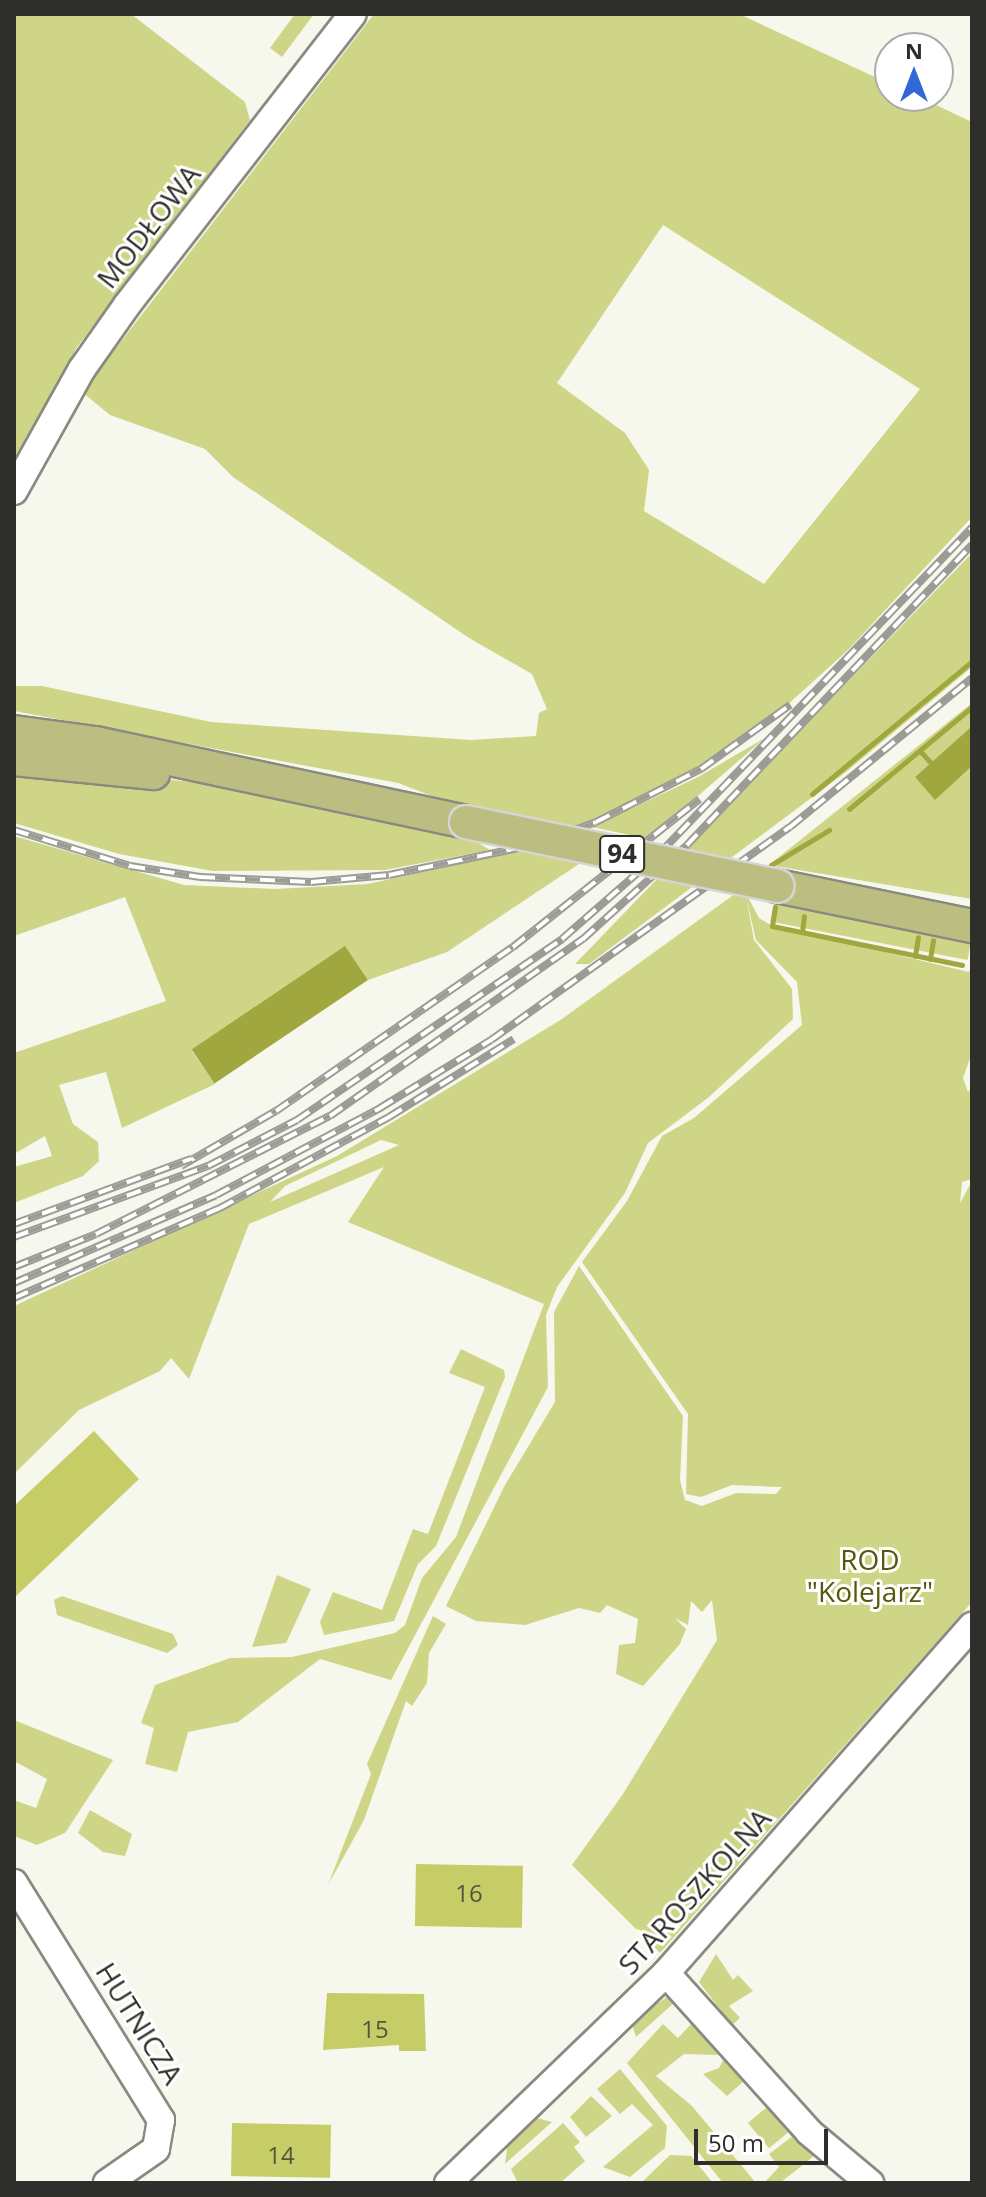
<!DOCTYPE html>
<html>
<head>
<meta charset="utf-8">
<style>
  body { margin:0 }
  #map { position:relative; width:986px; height:2197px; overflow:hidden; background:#f6f7ed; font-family:"Open Sans",sans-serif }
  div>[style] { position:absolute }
  .green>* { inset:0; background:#cfd587; transform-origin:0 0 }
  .water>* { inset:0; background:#a0a73f; transform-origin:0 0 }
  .stream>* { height:5px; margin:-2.5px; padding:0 2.5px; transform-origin:2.5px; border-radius:2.5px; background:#a0a73f }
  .building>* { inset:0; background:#c6cd67; transform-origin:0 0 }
  .roads { filter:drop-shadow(2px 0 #898a80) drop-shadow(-2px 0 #898a80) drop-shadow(0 2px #898a80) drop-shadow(0 -2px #898a80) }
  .minor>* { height:26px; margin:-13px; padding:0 13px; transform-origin:13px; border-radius:13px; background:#fff }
  .major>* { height:32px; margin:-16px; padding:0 16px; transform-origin:16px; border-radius:16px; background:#bbbe80 }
  .rail>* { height:8px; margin-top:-4px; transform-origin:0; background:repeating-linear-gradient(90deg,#fff 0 15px,#9b9c95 0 30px); box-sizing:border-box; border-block:2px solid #9b9c95 }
  .bridges { filter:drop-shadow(2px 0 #d5d5d5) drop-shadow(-2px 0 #d5d5d5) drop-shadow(0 2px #d5d5d5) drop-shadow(0 -2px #d5d5d5) }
  .major-bridge>* { height:32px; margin:-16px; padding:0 16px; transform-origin:16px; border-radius:16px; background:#bbbe80 }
  span { translate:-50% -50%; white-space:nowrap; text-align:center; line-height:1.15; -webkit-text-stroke:6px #fff; paint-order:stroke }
  .number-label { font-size:24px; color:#54563a }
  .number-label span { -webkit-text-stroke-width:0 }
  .shield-label span { padding:2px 6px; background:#fff; border:2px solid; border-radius:6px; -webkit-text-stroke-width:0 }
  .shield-label { font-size:26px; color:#2e2f2b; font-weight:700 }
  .street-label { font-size:28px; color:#2e2f2b }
  .park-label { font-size:28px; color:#55590b }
  .frame { position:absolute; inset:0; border:16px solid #2e2f2b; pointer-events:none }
  .north { position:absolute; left:874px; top:32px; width:80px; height:80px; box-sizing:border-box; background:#fff; border:2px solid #abacaa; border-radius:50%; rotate:0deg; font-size:22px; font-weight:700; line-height:32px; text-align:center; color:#2e2f2b }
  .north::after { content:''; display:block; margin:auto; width:28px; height:36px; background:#3268d6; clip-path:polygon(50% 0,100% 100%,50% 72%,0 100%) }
  .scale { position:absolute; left:694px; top:2129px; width:134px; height:36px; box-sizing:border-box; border:4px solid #2e2f2b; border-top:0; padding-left:10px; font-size:24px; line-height:28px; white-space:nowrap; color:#2e2f2b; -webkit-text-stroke:6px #fff; paint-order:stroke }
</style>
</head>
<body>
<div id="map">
  <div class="green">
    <i style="clip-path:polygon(14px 14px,131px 14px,245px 102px,250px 120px,77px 347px,14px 463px)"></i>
    <i style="clip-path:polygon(295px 14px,314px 14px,282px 57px,270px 48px)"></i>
    <i style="clip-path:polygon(evenodd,374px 14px,739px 14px,890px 84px,890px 96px,917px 96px,972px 122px,972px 517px,848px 650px,765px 725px,646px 799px,576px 826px,437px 798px,398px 783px,14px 711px,14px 686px,42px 686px,211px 722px,471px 740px,536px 736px,539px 713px,547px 709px,532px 674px,469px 638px,233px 477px,205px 449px,110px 415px,82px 392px,374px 14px,663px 225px,920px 389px,764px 584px,644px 511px,649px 470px,625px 433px,557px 383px,663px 225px)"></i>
    <i style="clip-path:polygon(972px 553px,972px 667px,846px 772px,589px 964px,575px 964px)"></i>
    <i style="clip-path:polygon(972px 703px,972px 726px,915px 777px,935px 799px,972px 766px,972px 899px,769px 865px)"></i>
    <i style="clip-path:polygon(765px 738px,648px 839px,592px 827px,698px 777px)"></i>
    <i style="clip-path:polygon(14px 765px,214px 784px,457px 830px,490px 850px,385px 870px,213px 871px,119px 854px,14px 823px)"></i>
    <i style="clip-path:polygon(14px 836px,184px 885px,275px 889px,368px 884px,535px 847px,588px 858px,447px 952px,368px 980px,345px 947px,192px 1051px,215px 1084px,122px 1128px,106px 1072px,59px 1085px,73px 1124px,98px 1142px,99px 1161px,83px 1176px,14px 1203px,14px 1167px,52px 1156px,45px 1136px,14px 1154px,14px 1053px,166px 1001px,125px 897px,14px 936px)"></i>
    <i style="clip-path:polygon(evenodd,743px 888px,759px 918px,771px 925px,969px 972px,972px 963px,972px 1053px,963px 1078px,968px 1092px,972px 1088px,972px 1179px,962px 1182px,960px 1203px,972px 1181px,972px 1602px,660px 1953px,572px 1865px,623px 1794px,717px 1640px,712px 1600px,702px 1612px,691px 1601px,688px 1625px,675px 1618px,686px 1629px,680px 1644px,643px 1686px,616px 1674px,619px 1645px,635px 1643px,638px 1619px,607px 1605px,600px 1613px,579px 1608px,525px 1625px,476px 1621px,446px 1606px,505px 1485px,555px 1402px,554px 1312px,579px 1266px,683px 1416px,680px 1480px,685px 1500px,702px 1506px,736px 1493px,776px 1494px,782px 1487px,732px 1485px,701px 1497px,686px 1494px,688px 1414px,582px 1262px,627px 1201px,662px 1136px,694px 1118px,802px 1025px,797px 982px,756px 940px,746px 897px,754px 940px,792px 989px,793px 1019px,709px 1097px,648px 1143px,625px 1193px,557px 1287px,546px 1315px,548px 1387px,391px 1680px,320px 1659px,238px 1722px,188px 1732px,177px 1772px,145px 1764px,154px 1728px,141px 1723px,155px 1685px,230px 1658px,292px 1657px,395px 1633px,405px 1625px,422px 1578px,456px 1537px,544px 1304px,348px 1222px,384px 1167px,249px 1224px,189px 1379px,171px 1358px,160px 1371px,79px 1410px,14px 1474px,14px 1306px,337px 1156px,562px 1019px,743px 888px,381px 1140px,399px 1145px,270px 1202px,285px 1186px,381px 1140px)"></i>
    <i style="left:775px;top:897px;width:201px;height:25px;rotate:11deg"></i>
    <i style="clip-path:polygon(461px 1349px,504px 1370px,505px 1377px,436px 1546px,418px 1564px,394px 1621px,324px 1635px,320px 1622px,333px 1592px,382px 1610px,413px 1529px,428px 1534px,485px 1387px,449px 1373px)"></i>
    <i style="clip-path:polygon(277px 1575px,311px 1589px,286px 1643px,252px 1647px)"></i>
    <i style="clip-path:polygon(62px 1596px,173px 1634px,178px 1645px,167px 1653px,57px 1615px,54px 1600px)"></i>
    <i style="clip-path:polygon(433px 1616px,446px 1624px,429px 1653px,427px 1683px,412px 1706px,406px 1701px,364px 1820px,328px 1885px,371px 1774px,367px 1764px)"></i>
    <i style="clip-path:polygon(14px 1720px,113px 1760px,65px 1833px,37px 1845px,14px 1836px,14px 1800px,36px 1808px,47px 1779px,14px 1761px)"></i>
    <i style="clip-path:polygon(90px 1810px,132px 1834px,125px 1856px,103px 1852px,78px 1833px)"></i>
    <i style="clip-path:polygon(716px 1954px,733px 1980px,738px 1975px,753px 1991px,729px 2006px,740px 2018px,732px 2025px,699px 1982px)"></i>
    <i style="clip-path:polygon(667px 1997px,675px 2002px,636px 2037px,631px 2021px)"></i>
    <i style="clip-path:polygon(693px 2022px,718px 2055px,684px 2054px,656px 2076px,692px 2106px,756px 2183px,723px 2183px,627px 2063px,663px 2024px,678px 2038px)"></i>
    <i style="clip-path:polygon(724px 2058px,744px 2081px,727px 2096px,703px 2074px,719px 2068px)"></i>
    <i style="clip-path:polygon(620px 2069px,667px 2126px,665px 2148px,630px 2177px,603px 2167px,653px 2125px,632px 2104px,620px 2114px,597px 2089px)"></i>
    <i style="clip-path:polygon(591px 2096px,612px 2116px,586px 2137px,570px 2117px)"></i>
    <i style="left:767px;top:2107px;width:33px;height:25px;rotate:50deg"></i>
    <i style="clip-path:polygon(533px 2117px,552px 2122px,505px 2164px,508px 2142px)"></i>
    <i style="clip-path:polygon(563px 2123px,580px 2142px,574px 2147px,585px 2161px,560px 2183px,518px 2183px,511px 2169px)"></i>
    <i style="clip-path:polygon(794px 2135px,814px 2156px,780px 2183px,764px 2183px,779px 2167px,769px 2154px)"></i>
    <i style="clip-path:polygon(670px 2155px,691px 2156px,713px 2183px,641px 2183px)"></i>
  </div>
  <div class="water">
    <i style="clip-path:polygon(972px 726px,972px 766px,935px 800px,915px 777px)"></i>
    <i style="left:345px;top:946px;width:41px;height:185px;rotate:56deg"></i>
  </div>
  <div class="stream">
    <i style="left:921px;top:752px;width:15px;rotate:48deg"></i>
    <i style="left:812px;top:794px;width:208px;rotate:-39.7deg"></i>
    <i style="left:849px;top:809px;width:160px;rotate:-39.7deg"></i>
    <i style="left:771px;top:865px;width:68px;rotate:-31.1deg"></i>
    <i style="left:775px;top:907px;width:19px;rotate:99deg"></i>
    <i style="left:772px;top:926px;width:194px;rotate:11.6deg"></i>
    <i style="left:802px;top:932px;width:16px;rotate:-83deg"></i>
    <i style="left:915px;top:956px;width:19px;rotate:-81deg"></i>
    <i style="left:930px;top:959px;width:19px;rotate:-81deg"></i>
  </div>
  <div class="building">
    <i style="clip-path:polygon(94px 1431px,139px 1479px,14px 1598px,14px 1506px)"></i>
    <i style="left:416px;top:1864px;width:107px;height:62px;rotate:1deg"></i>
    <i style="clip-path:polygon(327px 1993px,424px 1994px,426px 2051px,399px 2051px,399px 2045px,323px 2050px)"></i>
    <i style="left:232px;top:2123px;width:99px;height:53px;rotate:1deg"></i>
  </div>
  <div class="roads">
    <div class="minor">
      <i style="left:14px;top:491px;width:140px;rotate:-60.9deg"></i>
      <i style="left:82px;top:369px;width:78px;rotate:-54.9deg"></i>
      <i style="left:127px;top:305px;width:368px;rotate:-52.2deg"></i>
      <i style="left:14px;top:1883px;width:279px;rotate:58.2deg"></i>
      <i style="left:161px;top:2120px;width:29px;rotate:100deg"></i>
      <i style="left:156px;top:2149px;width:60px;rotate:145.2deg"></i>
      <i style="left:666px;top:1973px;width:214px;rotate:48deg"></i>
      <i style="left:809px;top:2132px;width:80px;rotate:39.9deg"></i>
      <i style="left:448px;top:2183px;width:303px;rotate:-43.9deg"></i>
      <i style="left:666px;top:1973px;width:463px;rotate:-48.6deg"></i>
    </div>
    <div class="major">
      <i style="left:14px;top:732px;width:82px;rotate:7.7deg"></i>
      <i style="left:95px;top:743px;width:379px;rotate:12deg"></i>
      <i style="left:14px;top:759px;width:140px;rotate:5.8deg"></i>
      <i style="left:777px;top:886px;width:199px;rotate:11.6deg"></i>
    </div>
  </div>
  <div class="rail">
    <i style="left:14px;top:830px;width:121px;rotate:17.2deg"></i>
    <i style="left:130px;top:866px;width:71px;rotate:8.9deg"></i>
    <i style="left:200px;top:877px;width:111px;rotate:2.6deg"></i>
    <i style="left:311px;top:882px;width:78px;rotate:-5.1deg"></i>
    <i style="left:389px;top:875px;width:151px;rotate:-11.8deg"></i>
    <i style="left:537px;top:844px;width:63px;rotate:-20.4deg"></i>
    <i style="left:596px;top:822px;width:118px;rotate:-26.8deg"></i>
    <i style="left:701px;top:769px;width:110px;rotate:-35.7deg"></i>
    <i style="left:181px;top:1166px;width:110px;rotate:-30.1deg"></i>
    <i style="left:276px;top:1111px;width:288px;rotate:-34.7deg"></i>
    <i style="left:513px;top:947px;width:238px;rotate:-38.4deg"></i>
    <i style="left:14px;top:1224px;width:189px;rotate:-20.2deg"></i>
    <i style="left:14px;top:1237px;width:207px;rotate:-20.1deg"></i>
    <i style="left:208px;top:1166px;width:100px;rotate:-27.3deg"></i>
    <i style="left:297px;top:1120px;width:321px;rotate:-34.3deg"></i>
    <i style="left:562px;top:939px;width:128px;rotate:-41.2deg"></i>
    <i style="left:658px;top:855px;width:454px;rotate:-46.2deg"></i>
    <i style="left:14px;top:1267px;width:88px;rotate:-21.9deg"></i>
    <i style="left:96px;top:1234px;width:262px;rotate:-26.8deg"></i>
    <i style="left:330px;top:1116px;width:309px;rotate:-35deg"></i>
    <i style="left:583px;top:939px;width:140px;rotate:-42.1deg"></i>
    <i style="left:687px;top:845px;width:414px;rotate:-46.5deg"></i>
    <i style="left:14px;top:1283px;width:220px;rotate:-23.5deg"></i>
    <i style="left:216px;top:1195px;width:186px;rotate:-27.9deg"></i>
    <i style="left:380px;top:1108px;width:130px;rotate:-31.5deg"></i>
    <i style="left:491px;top:1040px;width:367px;rotate:-35.5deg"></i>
    <i style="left:790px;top:827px;width:235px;rotate:-39.3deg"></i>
    <i style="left:14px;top:1298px;width:225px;rotate:-23.6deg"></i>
    <i style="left:220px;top:1208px;width:192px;rotate:-28.3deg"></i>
    <i style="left:389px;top:1117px;width:147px;rotate:-32deg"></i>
  </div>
  <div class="bridges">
    <div class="major-bridge">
      <i style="left:466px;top:822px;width:318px;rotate:11.6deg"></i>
    </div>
  </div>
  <div class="number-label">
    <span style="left:469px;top:1893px">16</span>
    <span style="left:375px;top:2029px">15</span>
    <span style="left:281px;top:2155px">14</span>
  </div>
  <div class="shield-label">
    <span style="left:622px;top:854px">94</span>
  </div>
  <div class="street-label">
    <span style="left:148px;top:226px;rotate:-52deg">MODŁOWA</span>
    <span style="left:694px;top:1891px;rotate:-48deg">STAROSZKOLNA</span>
    <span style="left:140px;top:2023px;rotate:58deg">HUTNICZA</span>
  </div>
  <div class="park-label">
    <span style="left:870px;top:1575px">ROD<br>"Kolejarz"</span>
  </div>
  <div class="frame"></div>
  <div class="north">N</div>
  <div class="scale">50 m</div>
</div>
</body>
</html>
